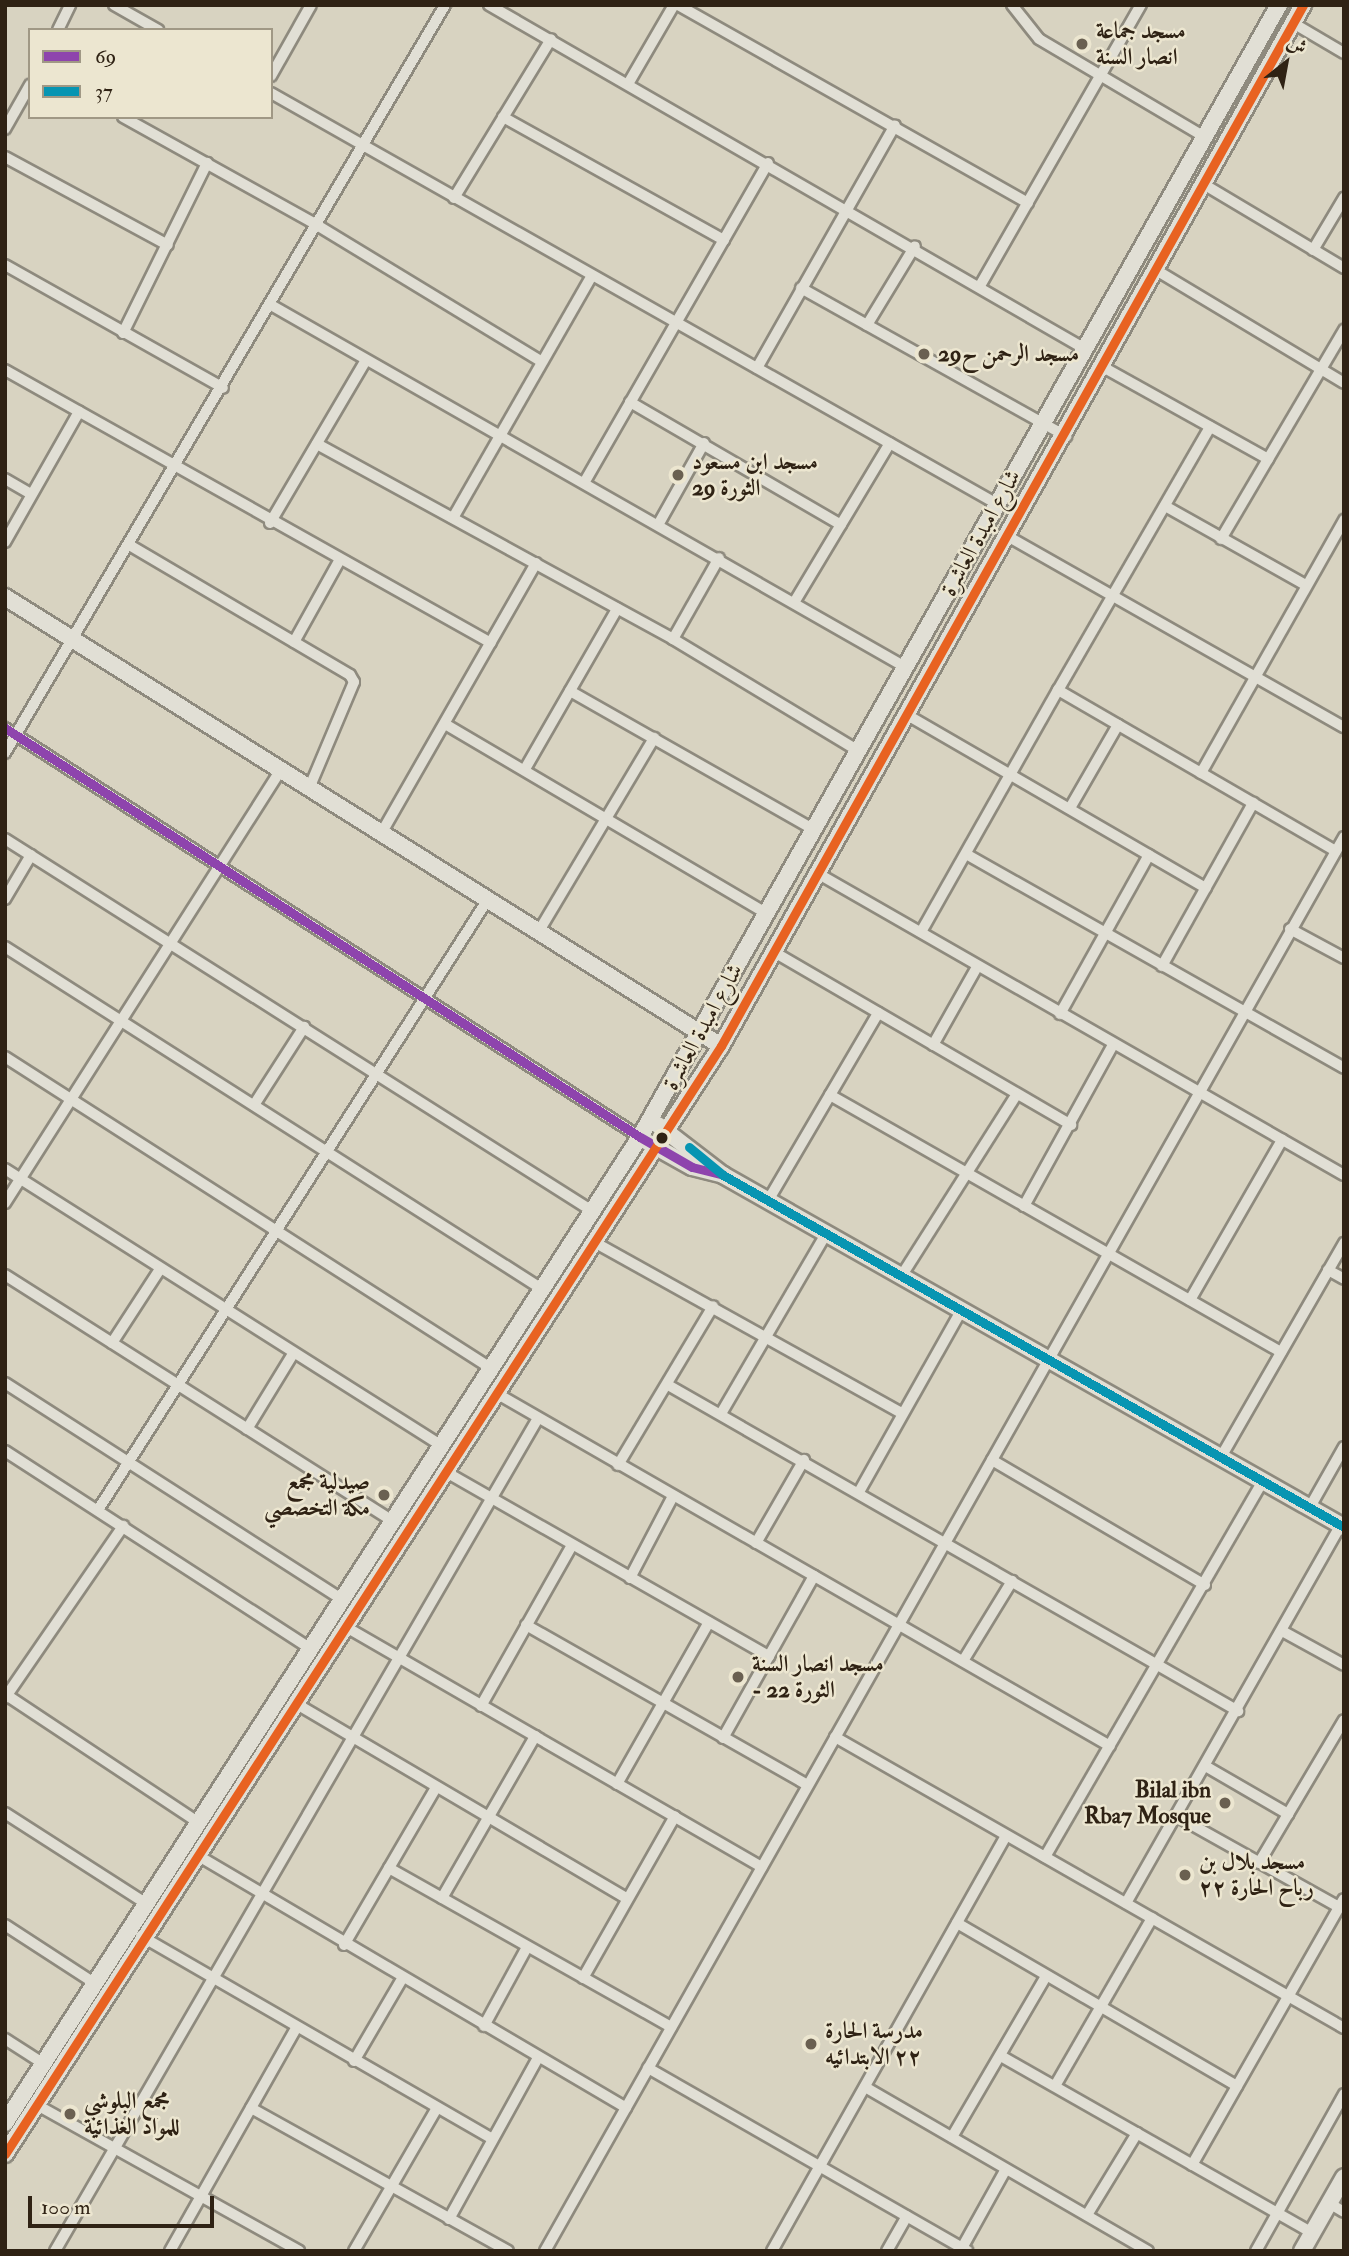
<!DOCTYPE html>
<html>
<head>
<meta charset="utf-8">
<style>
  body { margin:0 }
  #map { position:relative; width:1349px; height:2256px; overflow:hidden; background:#d8d3c1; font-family:"IM FELL Double Pica",Amiri,serif }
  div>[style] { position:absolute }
  .roads { filter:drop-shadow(2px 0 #8e8a7e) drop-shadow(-2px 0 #8e8a7e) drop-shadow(0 2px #8e8a7e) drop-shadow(0 -2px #8e8a7e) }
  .street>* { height:10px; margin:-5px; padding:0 5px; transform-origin:5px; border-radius:5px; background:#e1dfd5 }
  .secondary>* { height:16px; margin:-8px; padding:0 8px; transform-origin:8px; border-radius:8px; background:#e1dfd5 }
  .bus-1>* { height:9px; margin:-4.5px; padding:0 4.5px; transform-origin:4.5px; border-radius:4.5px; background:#8e44ad }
  .bus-2>* { height:9px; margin:-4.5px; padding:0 4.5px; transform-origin:4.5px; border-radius:4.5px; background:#0795b2 }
  .bus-3>* { height:9px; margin:-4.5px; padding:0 4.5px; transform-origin:4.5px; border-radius:4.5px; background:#e86221 }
  .dots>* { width:19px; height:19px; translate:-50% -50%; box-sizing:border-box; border:4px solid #ece6d0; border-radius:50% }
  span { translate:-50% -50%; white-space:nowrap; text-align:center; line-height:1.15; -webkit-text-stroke:5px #ece6d0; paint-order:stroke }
  .poi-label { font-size:23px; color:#2f2214; font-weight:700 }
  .left { translate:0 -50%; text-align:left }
  .right { translate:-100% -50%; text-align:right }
  .street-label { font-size:23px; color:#2f2214 }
  .frame { position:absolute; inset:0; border:7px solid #2f2214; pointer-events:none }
  .legend { position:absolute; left:28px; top:28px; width:245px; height:91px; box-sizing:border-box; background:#ece6d0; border:2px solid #a09885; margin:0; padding:9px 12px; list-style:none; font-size:21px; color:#2f2214 }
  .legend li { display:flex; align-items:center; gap:14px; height:35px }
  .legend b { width:35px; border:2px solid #a09885 }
  .north { position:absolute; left:1251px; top:28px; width:70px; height:70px; -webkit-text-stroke:5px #ece6d0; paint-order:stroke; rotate:31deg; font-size:19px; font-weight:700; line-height:28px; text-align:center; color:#2f2214 }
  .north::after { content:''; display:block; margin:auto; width:24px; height:32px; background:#2f2214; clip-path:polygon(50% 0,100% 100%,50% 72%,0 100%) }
  .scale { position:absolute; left:28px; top:2196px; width:186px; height:32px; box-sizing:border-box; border:4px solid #2f2214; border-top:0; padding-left:9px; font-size:21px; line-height:24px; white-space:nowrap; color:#2f2214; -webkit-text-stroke:5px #ece6d0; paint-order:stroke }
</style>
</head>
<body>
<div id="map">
  <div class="roads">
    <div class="street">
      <i style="left:114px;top:5px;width:51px;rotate:29.6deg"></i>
      <i style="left:489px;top:5px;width:688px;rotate:29.99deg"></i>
      <i style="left:678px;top:5px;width:402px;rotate:29.5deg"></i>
      <i style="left:1012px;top:5px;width:43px;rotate:51.5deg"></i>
      <i style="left:1039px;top:39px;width:193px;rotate:30.6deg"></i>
      <i style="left:1293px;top:23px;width:59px;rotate:30.5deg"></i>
      <i style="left:58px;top:30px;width:28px;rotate:-64deg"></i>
      <i style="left:271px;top:76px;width:81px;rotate:-60.6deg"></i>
      <i style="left:628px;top:84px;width:91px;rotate:-59.8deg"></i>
      <i style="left:271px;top:93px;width:834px;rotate:29.51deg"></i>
      <i style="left:123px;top:117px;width:222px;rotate:29.1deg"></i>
      <i style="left:317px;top:225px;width:262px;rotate:31.3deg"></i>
      <i style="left:503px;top:117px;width:253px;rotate:29.1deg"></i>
      <i style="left:5px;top:129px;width:51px;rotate:-60.4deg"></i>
      <i style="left:5px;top:157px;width:185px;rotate:28.4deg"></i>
      <i style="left:1205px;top:185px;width:162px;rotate:30.8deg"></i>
      <i style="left:454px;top:198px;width:186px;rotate:-58.6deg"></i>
      <i style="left:1313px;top:250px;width:61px;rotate:-59.2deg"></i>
      <i style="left:5px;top:265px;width:250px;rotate:29.4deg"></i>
      <i style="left:1156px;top:270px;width:219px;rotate:31deg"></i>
      <i style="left:981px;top:284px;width:322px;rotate:-60.2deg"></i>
      <i style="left:801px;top:288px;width:304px;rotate:29.2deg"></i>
      <i style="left:271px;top:305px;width:732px;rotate:29.72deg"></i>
      <i style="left:867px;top:325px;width:92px;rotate:-58.7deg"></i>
      <i style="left:123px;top:333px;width:190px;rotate:-63.7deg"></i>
      <i style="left:1103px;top:367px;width:189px;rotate:29.1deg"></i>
      <i style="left:757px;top:368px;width:279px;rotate:-60.4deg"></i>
      <i style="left:5px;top:370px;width:557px;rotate:29.32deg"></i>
      <i style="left:630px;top:402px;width:244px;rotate:30.2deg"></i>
      <i style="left:1210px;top:427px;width:304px;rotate:120deg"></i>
      <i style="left:1058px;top:690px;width:321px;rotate:30.1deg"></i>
      <i style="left:317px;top:444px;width:406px;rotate:28.7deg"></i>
      <i style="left:673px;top:639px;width:218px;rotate:31.1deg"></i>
      <i style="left:5px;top:479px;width:30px;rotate:30deg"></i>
      <i style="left:584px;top:483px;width:369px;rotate:-60.1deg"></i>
      <i style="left:1165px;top:506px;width:162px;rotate:29.3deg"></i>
      <i style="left:453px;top:518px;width:278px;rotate:-60.2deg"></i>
      <i style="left:270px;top:523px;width:187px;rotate:-59.5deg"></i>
      <i style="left:658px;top:525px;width:94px;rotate:-60.7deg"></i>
      <i style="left:1009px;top:537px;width:385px;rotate:29.6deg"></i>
      <i style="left:1221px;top:539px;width:243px;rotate:-59.5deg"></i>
      <i style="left:5px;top:542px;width:150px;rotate:-60.4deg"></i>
      <i style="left:131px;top:546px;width:254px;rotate:30.5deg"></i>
      <i style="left:350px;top:675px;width:8px;rotate:60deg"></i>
      <i style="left:354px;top:682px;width:113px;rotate:112.9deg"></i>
      <i style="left:795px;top:601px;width:184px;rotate:-59deg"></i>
      <i style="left:673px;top:639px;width:93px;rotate:-60.4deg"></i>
      <i style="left:294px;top:642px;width:93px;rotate:-60.9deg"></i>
      <i style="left:570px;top:691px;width:282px;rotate:29.6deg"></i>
      <i style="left:909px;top:716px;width:343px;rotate:30.1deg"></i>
      <i style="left:445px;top:724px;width:374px;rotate:30.5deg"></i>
      <i style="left:5px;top:728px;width:755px;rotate:32.79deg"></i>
      <i style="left:5px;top:753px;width:868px;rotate:-59.53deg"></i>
      <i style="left:525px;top:769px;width:185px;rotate:-60.1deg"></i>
      <i style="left:1201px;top:773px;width:291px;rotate:-60.5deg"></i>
      <i style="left:1070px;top:808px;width:96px;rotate:-60deg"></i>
      <i style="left:382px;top:832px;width:310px;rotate:-60.2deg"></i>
      <i style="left:5px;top:839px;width:697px;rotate:32.35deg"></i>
      <i style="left:966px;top:854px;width:434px;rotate:29.5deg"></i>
      <i style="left:817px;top:873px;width:607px;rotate:29.82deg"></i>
      <i style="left:5px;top:899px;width:51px;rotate:-59.4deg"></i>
      <i style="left:1290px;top:929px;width:61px;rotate:28.2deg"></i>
      <i style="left:539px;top:931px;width:225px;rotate:-59.2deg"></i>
      <i style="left:921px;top:932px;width:278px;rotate:-60.5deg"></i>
      <i style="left:5px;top:947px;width:637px;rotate:32.49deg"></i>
      <i style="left:774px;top:952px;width:344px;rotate:30.2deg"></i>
      <i style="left:1162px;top:966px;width:187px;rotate:-60.8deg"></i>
      <i style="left:1060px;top:1014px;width:182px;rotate:-60.8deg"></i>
      <i style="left:933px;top:1045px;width:90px;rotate:-60.6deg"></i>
      <i style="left:5px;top:1057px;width:578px;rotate:32.65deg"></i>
      <i style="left:830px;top:1095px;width:519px;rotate:29.68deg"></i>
      <i style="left:254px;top:1105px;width:93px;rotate:-57.3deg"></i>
      <i style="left:5px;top:1169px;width:517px;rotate:32.37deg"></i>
      <i style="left:769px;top:1199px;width:216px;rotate:-59.6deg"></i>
      <i style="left:5px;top:1203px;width:516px;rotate:-57.51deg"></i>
      <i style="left:1024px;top:1206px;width:184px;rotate:-61.1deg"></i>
      <i style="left:596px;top:1243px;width:350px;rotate:29.1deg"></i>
      <i style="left:1328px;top:1270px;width:18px;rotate:29deg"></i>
      <i style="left:5px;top:1275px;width:461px;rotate:32.4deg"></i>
      <i style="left:902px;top:1275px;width:214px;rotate:-57.6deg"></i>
      <i style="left:1190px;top:1300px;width:185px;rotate:-60.1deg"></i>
      <i style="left:112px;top:1343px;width:88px;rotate:-57deg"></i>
      <i style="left:5px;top:1383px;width:403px;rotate:32.7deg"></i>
      <i style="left:668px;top:1385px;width:657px;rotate:29.77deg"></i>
      <i style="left:496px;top:1393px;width:708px;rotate:29.9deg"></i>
      <i style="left:722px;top:1412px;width:208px;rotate:-59.7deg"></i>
      <i style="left:247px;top:1429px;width:88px;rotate:-58.5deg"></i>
      <i style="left:5px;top:1451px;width:364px;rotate:32.9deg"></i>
      <i style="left:1221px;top:1457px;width:247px;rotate:-60.1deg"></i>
      <i style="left:992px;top:1460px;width:247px;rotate:30.4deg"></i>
      <i style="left:618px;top:1465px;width:185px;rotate:-59.1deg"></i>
      <i style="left:446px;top:1472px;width:372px;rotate:29.7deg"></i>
      <i style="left:859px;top:1492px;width:210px;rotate:-60.6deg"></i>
      <i style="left:1310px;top:1507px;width:69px;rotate:-60.5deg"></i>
      <i style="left:98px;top:1510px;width:725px;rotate:-57.45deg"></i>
      <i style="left:756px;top:1543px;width:96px;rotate:-60deg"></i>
      <i style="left:630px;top:1578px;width:93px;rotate:-62.3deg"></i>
      <i style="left:526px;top:1625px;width:324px;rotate:29.6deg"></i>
      <i style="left:346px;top:1627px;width:480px;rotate:30deg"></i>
      <i style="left:1284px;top:1632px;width:68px;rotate:28.8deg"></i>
      <i style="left:963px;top:1661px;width:94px;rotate:-58.5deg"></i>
      <i style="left:5px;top:1694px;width:232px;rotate:33.6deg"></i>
      <i style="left:5px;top:1698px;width:209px;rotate:-55.5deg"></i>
      <i style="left:295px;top:1703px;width:384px;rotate:30.5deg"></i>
      <i style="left:481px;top:1706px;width:185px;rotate:-60.5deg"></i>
      <i style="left:835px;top:1737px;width:586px;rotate:29.76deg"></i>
      <i style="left:723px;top:1738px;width:186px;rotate:-60.7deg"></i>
      <i style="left:1207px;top:1767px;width:94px;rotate:30.1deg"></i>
      <i style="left:617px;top:1784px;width:186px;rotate:-60.4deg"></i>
      <i style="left:5px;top:1813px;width:169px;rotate:32.7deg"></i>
      <i style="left:1178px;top:1817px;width:184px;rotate:29.2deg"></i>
      <i style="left:197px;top:1855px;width:498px;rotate:30.5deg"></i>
      <i style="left:1045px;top:1857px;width:435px;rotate:-59.9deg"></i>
      <i style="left:1259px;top:1863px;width:166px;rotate:-59.3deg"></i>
      <i style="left:389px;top:1868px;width:324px;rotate:29.4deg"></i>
      <i style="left:442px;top:1898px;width:187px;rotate:-60.1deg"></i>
      <i style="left:1126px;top:1903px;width:435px;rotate:-60.4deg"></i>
      <i style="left:957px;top:1923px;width:324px;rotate:30.2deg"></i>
      <i style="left:5px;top:1925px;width:108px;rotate:33deg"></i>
      <i style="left:141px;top:1936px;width:405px;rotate:30deg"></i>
      <i style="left:344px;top:1945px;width:181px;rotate:-59.7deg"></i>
      <i style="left:583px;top:1978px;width:186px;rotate:-60.4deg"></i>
      <i style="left:484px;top:2026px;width:90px;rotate:-61.4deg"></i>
      <i style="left:5px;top:2039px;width:46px;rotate:32.7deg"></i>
      <i style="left:1001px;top:2056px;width:358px;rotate:29.6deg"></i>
      <i style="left:354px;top:2061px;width:95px;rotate:-59.7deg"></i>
      <i style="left:648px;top:2068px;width:368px;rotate:29.8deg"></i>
      <i style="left:1055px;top:2086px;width:194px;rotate:-60deg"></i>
      <i style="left:865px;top:2087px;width:327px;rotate:30.1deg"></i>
      <i style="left:37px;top:2105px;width:300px;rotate:29.1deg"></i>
      <i style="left:251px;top:2108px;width:294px;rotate:29.1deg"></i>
      <i style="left:952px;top:2137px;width:186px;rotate:-59.7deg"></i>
      <i style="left:1192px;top:2165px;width:306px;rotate:-60.3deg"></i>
      <i style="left:1329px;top:2203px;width:17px;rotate:31deg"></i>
      <i style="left:1087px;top:2215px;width:96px;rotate:-58.6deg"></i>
      <i style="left:449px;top:2219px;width:184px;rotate:-61.1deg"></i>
      <i style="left:962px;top:2248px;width:90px;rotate:-60.9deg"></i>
      <i style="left:55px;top:2251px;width:963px;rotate:-59.89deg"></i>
      <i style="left:170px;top:2251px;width:256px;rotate:-60.5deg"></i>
      <i style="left:354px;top:2251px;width:165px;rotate:-59.9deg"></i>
      <i style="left:545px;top:2251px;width:1624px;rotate:-60.53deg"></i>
      <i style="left:772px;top:2251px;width:477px;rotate:-60.6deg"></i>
      <i style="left:887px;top:2251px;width:40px;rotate:-60.3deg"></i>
      <i style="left:1256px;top:2251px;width:180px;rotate:-60.7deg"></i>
    </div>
    <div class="secondary">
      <i style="left:5px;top:597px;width:845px;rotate:32.09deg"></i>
      <i style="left:658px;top:1125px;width:82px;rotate:37.6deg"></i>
      <i style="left:723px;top:1175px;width:714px;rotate:29.55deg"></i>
      <i style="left:649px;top:1143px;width:49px;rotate:29.2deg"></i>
      <i style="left:692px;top:1167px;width:32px;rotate:14deg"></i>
      <i style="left:5px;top:2123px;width:1173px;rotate:-57.22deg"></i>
      <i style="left:640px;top:1137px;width:1300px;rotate:-60.56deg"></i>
      <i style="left:5px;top:2154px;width:1319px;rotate:-57.13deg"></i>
      <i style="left:721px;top:1046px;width:1193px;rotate:-60.79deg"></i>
      <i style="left:1302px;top:2251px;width:85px;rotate:-60.4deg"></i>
    </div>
  </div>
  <div class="bus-1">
    <i style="left:5px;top:728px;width:755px;rotate:32.79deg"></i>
    <i style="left:640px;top:1137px;width:60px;rotate:30deg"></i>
    <i style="left:692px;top:1167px;width:32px;rotate:14deg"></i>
  </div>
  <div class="bus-2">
    <i style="left:689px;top:1147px;width:44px;rotate:39.5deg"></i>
    <i style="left:723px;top:1175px;width:714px;rotate:29.55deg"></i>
  </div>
  <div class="bus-3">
    <i style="left:5px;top:2154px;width:1319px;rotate:-57.13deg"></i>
    <i style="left:721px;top:1046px;width:1193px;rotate:-60.79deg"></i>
  </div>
  <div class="dots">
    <i style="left:1082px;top:44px;background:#6a6051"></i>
    <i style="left:924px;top:354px;background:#6a6051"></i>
    <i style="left:678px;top:475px;background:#6a6051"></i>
    <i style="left:662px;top:1138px;background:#2f2214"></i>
    <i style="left:384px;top:1495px;background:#6a6051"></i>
    <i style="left:738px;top:1677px;background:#6a6051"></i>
    <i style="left:1225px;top:1803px;background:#6a6051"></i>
    <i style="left:1185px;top:1875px;background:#6a6051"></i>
    <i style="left:811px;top:2044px;background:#6a6051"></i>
    <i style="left:70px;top:2114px;background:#6a6051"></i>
  </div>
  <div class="poi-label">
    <span class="left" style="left:1096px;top:44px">مسجد جماعة<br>انصار السنة</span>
    <span class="left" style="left:938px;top:354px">مسجد الرحمن ح29</span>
    <span class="left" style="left:692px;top:475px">مسجد ابن مسعود<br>الثورة 29</span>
    <span class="right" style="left:370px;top:1495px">صيدلية مجمع<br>مكة التخصصي</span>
    <span class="left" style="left:752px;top:1677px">مسجد انصار السنة<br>- الثورة 22</span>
    <span class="right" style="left:1211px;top:1803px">Bilal ibn<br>Rba7 Mosque</span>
    <span class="left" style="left:1199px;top:1875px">مسجد بلال بن<br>رباح الحارة ٢٢</span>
    <span class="left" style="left:825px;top:2044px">مدرسة الحارة<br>٢٢ الابتدائيه</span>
    <span class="left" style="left:84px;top:2114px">مجمع البلوشي<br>للمواد الغذائية</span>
  </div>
  <div class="street-label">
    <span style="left:981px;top:533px;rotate:-61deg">شارع امبدة العاشرة</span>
    <span style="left:703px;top:1027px;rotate:-61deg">شارع امبدة العاشرة</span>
  </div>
  <div class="frame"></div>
  <ul class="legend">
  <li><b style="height:9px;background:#8e44ad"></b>69</li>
  <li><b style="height:9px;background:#0795b2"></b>37</li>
  </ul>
  <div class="north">ش</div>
  <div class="scale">100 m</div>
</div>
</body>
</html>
